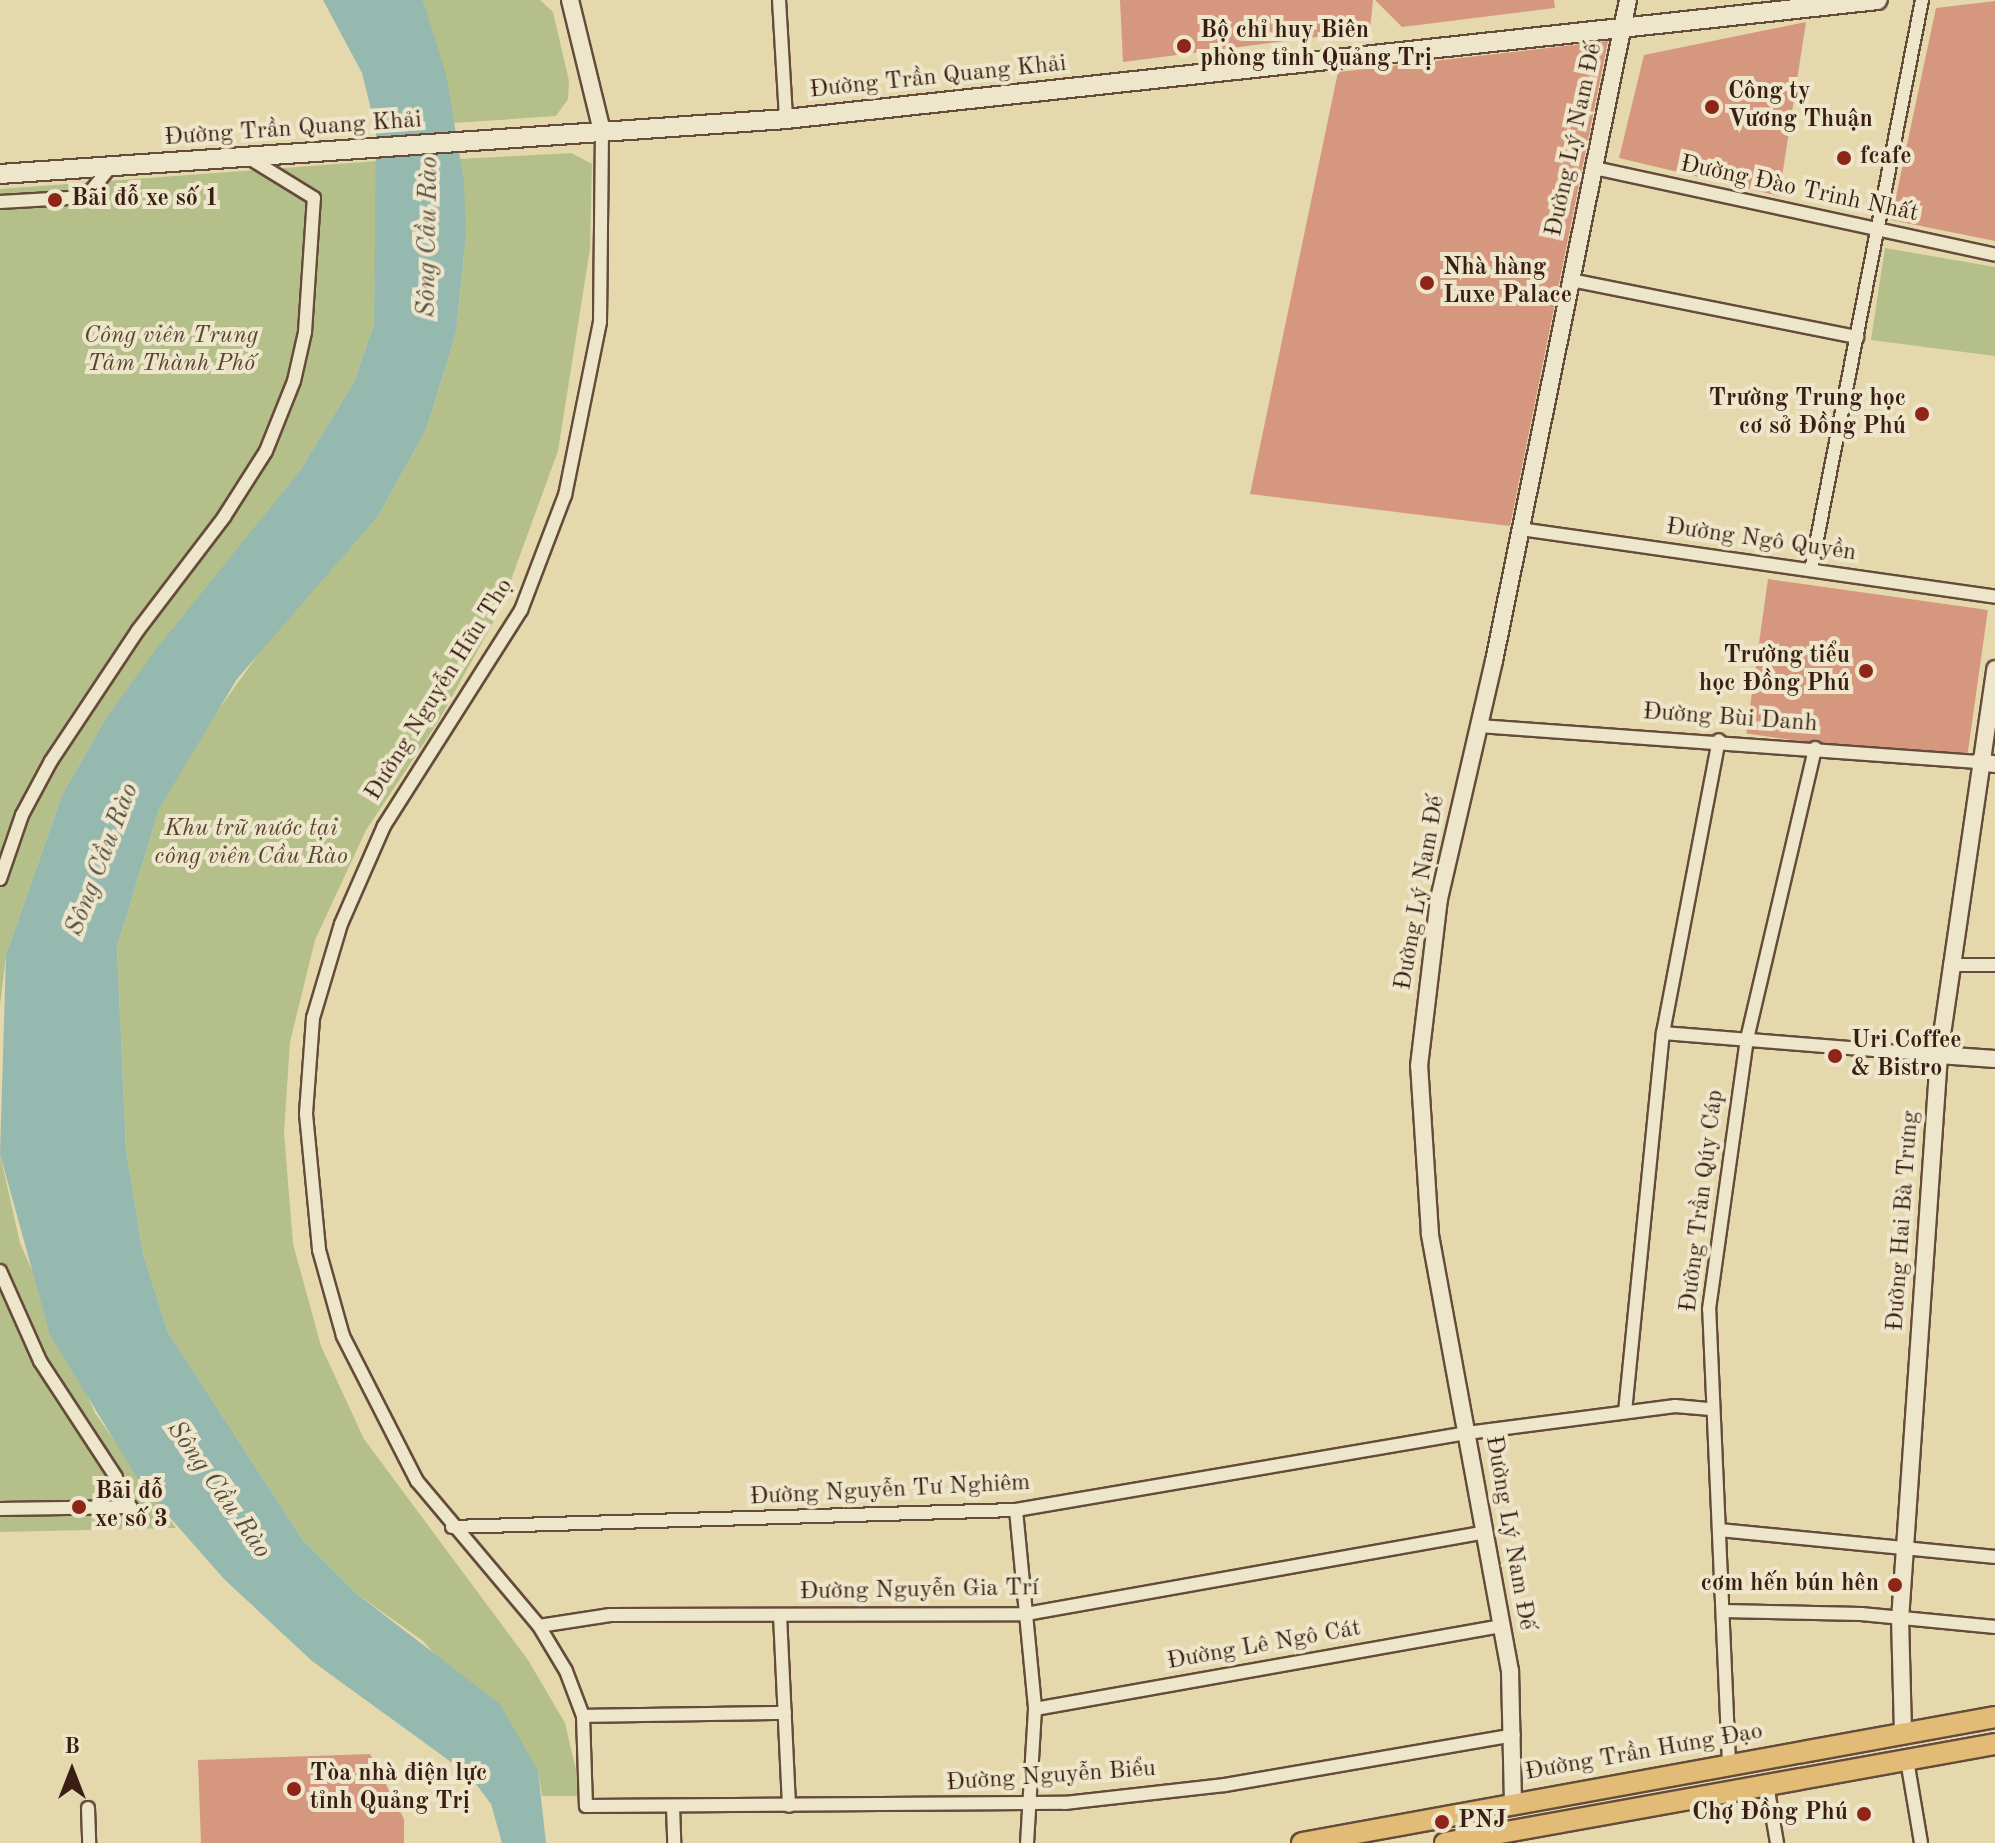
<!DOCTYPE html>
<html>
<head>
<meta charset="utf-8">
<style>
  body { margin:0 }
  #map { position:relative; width:1995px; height:1843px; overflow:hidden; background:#e5d8ad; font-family:"Old Standard TT",serif }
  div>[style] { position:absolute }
  .green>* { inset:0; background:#b5bf8a }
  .water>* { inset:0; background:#96b9af }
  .building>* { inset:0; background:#d6977f; transform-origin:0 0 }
  .roads { filter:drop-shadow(2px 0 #654c3a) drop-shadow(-2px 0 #654c3a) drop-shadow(0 2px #654c3a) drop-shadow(0 -2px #654c3a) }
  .minor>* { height:12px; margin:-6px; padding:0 6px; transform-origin:6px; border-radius:6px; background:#eee6ca }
  .tertiary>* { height:16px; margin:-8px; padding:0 8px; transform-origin:8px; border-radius:8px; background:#eee6ca }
  .secondary>* { height:18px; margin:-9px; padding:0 9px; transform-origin:9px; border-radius:9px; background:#eee6ca }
  .primary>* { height:20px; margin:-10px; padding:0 10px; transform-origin:10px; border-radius:10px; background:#e2bc76 }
  .dots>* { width:22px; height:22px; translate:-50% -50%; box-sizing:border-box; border:4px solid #eee6ca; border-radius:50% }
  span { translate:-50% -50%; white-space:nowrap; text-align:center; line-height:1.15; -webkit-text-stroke:8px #eee6ca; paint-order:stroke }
  .poi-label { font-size:24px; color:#3a1e14; font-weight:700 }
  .left { translate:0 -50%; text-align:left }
  .right { translate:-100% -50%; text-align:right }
  .street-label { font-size:24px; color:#3a1e14 }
  .park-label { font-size:24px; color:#594632; font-style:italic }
  .water-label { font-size:26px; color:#564c42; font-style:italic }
  .north { position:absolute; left:32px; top:1731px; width:80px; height:80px; -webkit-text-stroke:6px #eee6ca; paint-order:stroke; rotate:0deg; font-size:22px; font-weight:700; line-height:32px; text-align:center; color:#3a1e14 }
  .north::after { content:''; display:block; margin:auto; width:28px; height:36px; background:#3a1e14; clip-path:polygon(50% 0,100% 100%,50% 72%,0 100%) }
</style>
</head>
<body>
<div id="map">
  <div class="green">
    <i style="clip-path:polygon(423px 0,540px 0,553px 12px,569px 81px,568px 99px,556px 116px,454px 123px)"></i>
    <i style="clip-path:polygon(571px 153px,592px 164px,590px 249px,558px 451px,500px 610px,438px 722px,366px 830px,315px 940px,290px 1042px,284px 1133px,293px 1244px,321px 1346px,364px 1439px,528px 1660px,565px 1723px,582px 1796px,542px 1796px,538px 1771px,423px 1641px,357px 1594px,302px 1539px,168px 1332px,143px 1254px,126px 1149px,117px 947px,159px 809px,194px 744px,284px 618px,378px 516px,426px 430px,456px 333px,466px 235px,460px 159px)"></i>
    <i style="clip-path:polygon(377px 161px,374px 324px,354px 382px,299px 472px,106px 718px,62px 795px,6px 955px,0 1006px,0 189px)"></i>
    <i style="clip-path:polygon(1885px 248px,1995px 267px,1995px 356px,1871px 340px)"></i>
    <i style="clip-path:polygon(0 1154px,20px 1243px,95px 1413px,176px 1528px,0 1532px)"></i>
  </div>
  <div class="water">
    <i style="clip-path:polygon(323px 0,423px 0,446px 74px,464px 182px,466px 235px,456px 333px,426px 430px,378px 516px,237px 679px,159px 809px,117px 947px,126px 1149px,143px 1254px,168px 1332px,302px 1539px,357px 1594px,500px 1704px,538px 1771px,546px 1843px,502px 1843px,491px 1804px,469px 1775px,312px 1661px,225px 1580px,142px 1486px,50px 1335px,0 1154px,6px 955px,62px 795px,106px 718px,157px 648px,299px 472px,354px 382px,374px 324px,376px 130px,362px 73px)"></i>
  </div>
  <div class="building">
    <i style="clip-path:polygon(1120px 0,1373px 0,1370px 30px,1123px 62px)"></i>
    <i style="clip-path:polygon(1375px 0,1554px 0,1555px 8px,1402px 27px)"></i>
    <i style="clip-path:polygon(1995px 1px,1995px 241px,1891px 220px,1936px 8px)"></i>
    <i style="clip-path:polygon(1806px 22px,1779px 196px,1619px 158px,1644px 55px)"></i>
    <i style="clip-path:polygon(1608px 41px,1510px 526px,1250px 494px,1338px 72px)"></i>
    <i style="left:1768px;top:579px;width:222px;height:156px;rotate:8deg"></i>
    <i style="clip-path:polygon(370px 1754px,404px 1819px,404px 1843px,201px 1843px,198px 1760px)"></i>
  </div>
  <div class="roads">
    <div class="minor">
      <i style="left:779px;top:0;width:119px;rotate:86.6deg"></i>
      <i style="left:602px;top:131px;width:191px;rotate:90.6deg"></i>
      <i style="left:600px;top:322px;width:177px;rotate:101.4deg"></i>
      <i style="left:565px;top:495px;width:123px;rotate:110.9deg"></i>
      <i style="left:521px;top:610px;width:256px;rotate:122.4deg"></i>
      <i style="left:384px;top:826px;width:107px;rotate:113.7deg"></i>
      <i style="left:341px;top:924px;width:98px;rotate:106.6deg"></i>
      <i style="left:313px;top:1018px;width:96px;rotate:94.2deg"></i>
      <i style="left:306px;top:1114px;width:137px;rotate:84.5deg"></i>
      <i style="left:319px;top:1250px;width:89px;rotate:74.4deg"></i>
      <i style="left:343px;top:1336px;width:163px;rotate:63deg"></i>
      <i style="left:417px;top:1481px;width:189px;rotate:49.9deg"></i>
      <i style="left:539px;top:1626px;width:52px;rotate:59deg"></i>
      <i style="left:566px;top:1671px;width:48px;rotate:69.3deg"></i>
      <i style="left:583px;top:1716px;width:90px;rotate:88.1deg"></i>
      <i style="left:586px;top:1806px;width:479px;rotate:-0.4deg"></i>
      <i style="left:1065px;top:1803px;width:161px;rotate:-6.4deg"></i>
      <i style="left:1225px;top:1785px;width:293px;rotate:-9.8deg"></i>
      <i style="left:1594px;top:168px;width:410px;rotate:12.2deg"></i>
      <i style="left:0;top:202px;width:86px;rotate:-3.3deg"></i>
      <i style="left:86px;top:197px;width:38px;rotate:-51deg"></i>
      <i style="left:1571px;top:280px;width:292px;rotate:11.3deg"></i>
      <i style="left:1520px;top:529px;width:480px;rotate:8.1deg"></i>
      <i style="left:1811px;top:570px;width:581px;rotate:-78.98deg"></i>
      <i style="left:1479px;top:726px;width:500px;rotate:4.13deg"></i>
      <i style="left:0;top:879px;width:68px;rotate:-71deg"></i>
      <i style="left:22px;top:815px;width:61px;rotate:-61.8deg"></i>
      <i style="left:51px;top:761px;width:157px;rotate:-56.4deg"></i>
      <i style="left:138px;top:630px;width:142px;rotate:-52.7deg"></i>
      <i style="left:224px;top:517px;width:78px;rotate:-57.5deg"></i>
      <i style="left:266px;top:451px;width:75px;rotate:-68.2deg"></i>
      <i style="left:294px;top:381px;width:50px;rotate:-77.3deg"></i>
      <i style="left:305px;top:332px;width:134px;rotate:-86.2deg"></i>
      <i style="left:314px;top:198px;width:76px;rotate:-148.4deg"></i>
      <i style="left:1950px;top:965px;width:45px"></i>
      <i style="left:1663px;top:1033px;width:277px;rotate:4.6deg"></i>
      <i style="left:0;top:1271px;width:98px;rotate:66deg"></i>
      <i style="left:40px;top:1361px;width:139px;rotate:56.8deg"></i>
      <i style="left:1625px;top:1412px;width:381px;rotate:-84.3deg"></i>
      <i style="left:1663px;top:1033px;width:298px;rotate:-79.2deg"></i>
      <i style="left:0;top:1509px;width:131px;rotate:-0.9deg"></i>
      <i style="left:1016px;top:1510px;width:200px;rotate:84.5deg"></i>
      <i style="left:1035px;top:1709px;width:134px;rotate:93.4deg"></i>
      <i style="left:452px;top:1527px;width:564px;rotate:-1.73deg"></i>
      <i style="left:1016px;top:1510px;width:458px;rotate:-9.7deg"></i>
      <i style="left:1467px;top:1433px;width:210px;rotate:-7.4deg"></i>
      <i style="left:1675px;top:1406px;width:36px;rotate:5deg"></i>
      <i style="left:1720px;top:1530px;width:276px;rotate:5.6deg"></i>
      <i style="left:1723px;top:1611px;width:138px;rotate:1.2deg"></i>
      <i style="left:1861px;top:1614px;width:135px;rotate:5.5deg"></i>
      <i style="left:780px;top:1615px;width:191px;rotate:87.3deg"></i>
      <i style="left:539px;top:1626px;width:72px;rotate:-8.8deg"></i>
      <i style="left:610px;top:1615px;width:416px;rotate:-0.1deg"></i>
      <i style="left:1026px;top:1614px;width:467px;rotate:-10.1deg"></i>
      <i style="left:1035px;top:1709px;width:473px;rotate:-10.1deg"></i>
      <i style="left:583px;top:1716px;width:202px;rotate:-0.9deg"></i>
      <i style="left:1907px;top:1760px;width:84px;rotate:80.4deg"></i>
      <i style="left:1729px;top:1763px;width:454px;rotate:-92.5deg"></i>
      <i style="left:1709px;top:1309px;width:273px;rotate:-82deg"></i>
      <i style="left:1747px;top:1039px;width:299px;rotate:-76.8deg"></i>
      <i style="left:1767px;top:1785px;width:59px;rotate:80.2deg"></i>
      <i style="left:673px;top:1806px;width:37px;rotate:88deg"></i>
      <i style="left:88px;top:1808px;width:35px;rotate:88deg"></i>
    </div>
    <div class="tertiary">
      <i style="left:570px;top:0;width:135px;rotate:76.3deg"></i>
      <i style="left:1978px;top:762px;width:17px;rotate:7deg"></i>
      <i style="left:1939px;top:1055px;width:56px;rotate:4.1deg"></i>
      <i style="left:1903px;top:1732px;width:112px;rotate:-91.5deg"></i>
      <i style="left:1900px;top:1620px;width:566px;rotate:-86.05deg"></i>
      <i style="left:1939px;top:1055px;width:390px;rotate:-81.7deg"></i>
      <i style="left:1513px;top:1803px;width:132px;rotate:-91.3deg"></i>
      <i style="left:1510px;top:1671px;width:444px;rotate:-100.4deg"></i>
      <i style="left:1430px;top:1234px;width:168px;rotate:-93.7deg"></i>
      <i style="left:1419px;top:1066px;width:168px;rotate:-83.2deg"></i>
      <i style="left:1439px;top:899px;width:244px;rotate:-77deg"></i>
      <i style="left:1494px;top:661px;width:674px;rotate:-78.54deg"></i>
    </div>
    <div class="secondary">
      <i style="left:0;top:174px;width:788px;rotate:-4deg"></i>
      <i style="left:786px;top:119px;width:1098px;rotate:-6.22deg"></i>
    </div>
    <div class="primary">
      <i style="left:1302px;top:1843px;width:704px;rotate:-10.3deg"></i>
      <i style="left:1445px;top:1843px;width:559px;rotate:-10.2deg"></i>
    </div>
  </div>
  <div class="dots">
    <i style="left:1184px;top:46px;background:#8f2418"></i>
    <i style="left:1712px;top:107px;background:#8f2418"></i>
    <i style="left:1844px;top:158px;background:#8f2418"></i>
    <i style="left:55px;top:200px;background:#8f2418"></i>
    <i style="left:1427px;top:283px;background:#8f2418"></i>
    <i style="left:1922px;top:414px;background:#8f2418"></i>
    <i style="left:1866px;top:671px;background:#8f2418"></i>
    <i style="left:1835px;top:1056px;background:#8f2418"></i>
    <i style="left:79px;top:1507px;background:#8f2418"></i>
    <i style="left:1895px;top:1585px;background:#8f2418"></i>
    <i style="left:294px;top:1789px;background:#8f2418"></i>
    <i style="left:1864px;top:1814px;background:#8f2418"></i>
    <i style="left:1442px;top:1822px;background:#8f2418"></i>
  </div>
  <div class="poi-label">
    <span class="left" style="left:1200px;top:46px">Bộ chỉ huy Biên<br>phòng tỉnh Quảng Trị</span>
    <span class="left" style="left:1728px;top:107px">Công ty<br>Vương Thuận</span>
    <span class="left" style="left:1860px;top:158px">fcafe</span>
    <span class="left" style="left:71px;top:200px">Bãi đỗ xe số 1</span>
    <span class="left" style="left:1443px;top:283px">Nhà hàng<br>Luxe Palace</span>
    <span class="right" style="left:1906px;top:414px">Trường Trung học<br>cơ sở Đồng Phú</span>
    <span class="right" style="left:1850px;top:671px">Trường tiểu<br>học Đồng Phú</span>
    <span class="left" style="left:1851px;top:1056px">Uri Coffee<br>&amp; Bistro</span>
    <span class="left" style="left:95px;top:1507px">Bãi đỗ<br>xe số 3</span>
    <span class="right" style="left:1879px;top:1585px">cơm hến bún hên</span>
    <span class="left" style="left:310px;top:1789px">Tòa nhà điện lực<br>tỉnh Quảng Trị</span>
    <span class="right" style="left:1848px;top:1814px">Chợ Đồng Phú</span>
    <span class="left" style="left:1458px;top:1822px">PNJ</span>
  </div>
  <div class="street-label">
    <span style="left:938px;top:78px;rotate:-6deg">Đường Trần Quang Khải</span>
    <span style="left:293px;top:130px;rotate:-4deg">Đường Trần Quang Khải</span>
    <span style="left:1575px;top:140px;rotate:-78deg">Đường Lý Nam Đế</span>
    <span style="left:1799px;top:190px;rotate:12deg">Đường Đào Trinh Nhất</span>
    <span style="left:1761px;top:541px;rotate:8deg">Đường Ngô Quyền</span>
    <span style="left:440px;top:690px;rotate:-58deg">Đường Nguyễn Hữu Thọ</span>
    <span style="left:1730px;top:719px;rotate:4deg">Đường Bùi Danh</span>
    <span style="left:1421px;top:893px;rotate:-80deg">Đường Lý Nam Đế</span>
    <span style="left:1703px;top:1201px;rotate:-83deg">Đường Trần Qúy Cáp</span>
    <span style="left:1904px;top:1221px;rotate:-86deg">Đường Hai Bà Trưng</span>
    <span style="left:890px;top:1491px;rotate:-3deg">Đường Nguyễn Tư Nghiêm</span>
    <span style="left:1509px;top:1533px;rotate:80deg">Đường Lý Nam Đế</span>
    <span style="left:919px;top:1591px;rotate:-1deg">Đường Nguyễn Gia Trí</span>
    <span style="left:1264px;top:1646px;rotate:-10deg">Đường Lê Ngô Cát</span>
    <span style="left:1644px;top:1753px;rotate:-10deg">Đường Trần Hưng Đạo</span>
    <span style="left:1051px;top:1777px;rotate:-4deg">Đường Nguyễn Biểu</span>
  </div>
  <div class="park-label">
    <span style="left:171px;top:351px">Công viên Trung<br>Tâm Thành Phố</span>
    <span style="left:251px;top:844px">Khu trữ nước tại<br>công viên Cầu Rào</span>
  </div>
  <div class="water-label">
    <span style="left:429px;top:237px;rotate:-89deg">Sông Cầu Rào</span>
    <span style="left:103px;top:860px;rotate:-69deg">Sông Cầu Rào</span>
    <span style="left:218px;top:1490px;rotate:55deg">Sông Cầu Rào</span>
  </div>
  <div class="north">B</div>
</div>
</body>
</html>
